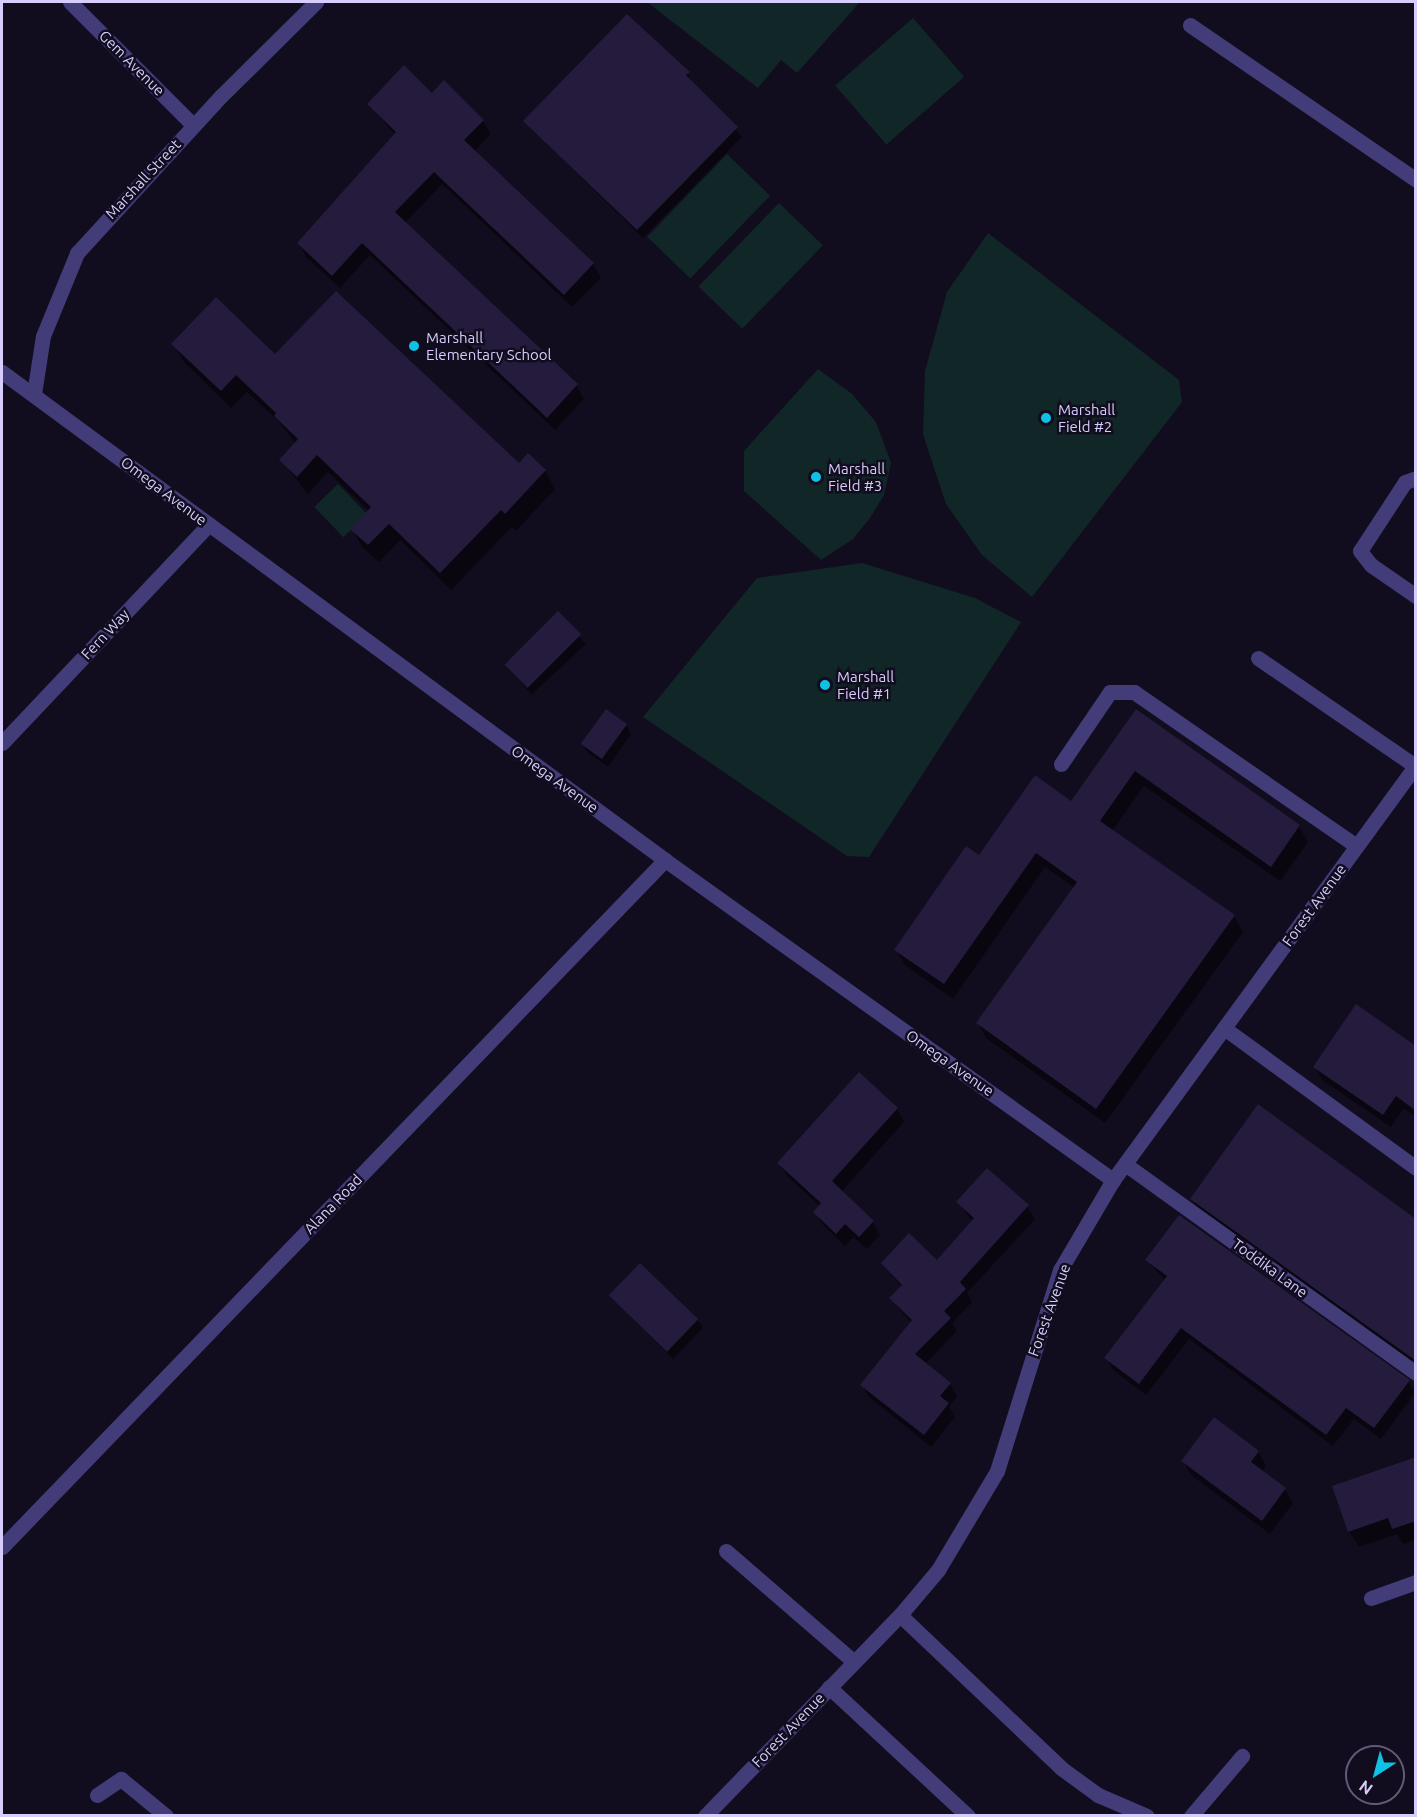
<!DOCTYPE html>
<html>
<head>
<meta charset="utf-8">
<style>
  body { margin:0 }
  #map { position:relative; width:1417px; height:1817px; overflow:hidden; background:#110d1e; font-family:Ubuntu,sans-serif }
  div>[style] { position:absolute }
  .green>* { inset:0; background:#112627; transform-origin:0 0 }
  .shadow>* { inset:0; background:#0007; transform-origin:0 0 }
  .building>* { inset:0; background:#241b3d; transform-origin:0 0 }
  .service>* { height:15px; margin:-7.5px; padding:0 7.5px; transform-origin:7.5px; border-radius:7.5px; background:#423c79 }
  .minor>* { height:15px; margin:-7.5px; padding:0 7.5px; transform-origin:7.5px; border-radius:7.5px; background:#423c79 }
  .dots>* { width:16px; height:16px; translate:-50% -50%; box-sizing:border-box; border:3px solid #110d1e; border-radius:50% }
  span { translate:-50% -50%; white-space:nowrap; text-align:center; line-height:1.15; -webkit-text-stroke:5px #110d1e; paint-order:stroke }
  .street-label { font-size:15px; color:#d6cdfc }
  .poi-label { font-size:15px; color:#d6cdfc }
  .left { translate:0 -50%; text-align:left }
  .frame { position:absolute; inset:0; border:3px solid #d6cdfc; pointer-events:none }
  .north { position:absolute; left:1345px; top:1745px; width:60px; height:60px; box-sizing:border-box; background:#110d1e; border:2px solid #605a77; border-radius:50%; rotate:216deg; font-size:16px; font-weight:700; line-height:24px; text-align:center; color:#d6cdfc }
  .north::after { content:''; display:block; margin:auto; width:21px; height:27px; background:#10c0e5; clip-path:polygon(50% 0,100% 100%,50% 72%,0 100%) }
</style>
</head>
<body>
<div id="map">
  <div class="green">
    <i style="clip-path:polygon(647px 2px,860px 2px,797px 73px,781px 60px,758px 88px)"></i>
    <i style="left:913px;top:18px;width:78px;height:103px;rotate:49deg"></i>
    <i style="left:727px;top:154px;width:60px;height:115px;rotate:44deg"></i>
    <i style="left:779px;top:203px;width:61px;height:116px;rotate:44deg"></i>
    <i style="clip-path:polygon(988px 233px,1179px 380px,1182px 402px,1032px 597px,982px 555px,946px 504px,923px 434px,925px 371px,947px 292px)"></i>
    <i style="clip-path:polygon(818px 369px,852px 394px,876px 422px,891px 463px,884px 495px,870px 518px,853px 539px,821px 560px,744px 491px,744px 451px)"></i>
    <i style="left:338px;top:484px;width:42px;height:33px;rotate:46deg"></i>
    <i style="clip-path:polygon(862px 563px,975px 598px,1021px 622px,869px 857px,847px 856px,643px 717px,757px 578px)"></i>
  </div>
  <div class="shadow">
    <i style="clip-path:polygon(688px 73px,692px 83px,742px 137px,643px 238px,525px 122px)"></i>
    <i style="clip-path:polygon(432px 95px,483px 121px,491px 134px,474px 152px,593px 264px,601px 278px,572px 307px,442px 184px,405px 223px,576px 385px,584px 399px,555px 430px,370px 255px,340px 288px,306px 257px,299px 243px,395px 135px,369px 104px)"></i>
    <i style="clip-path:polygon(173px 344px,275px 356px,520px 465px,529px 456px,545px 471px,555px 489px,516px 531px,512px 527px,451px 590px,400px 540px,379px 562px,362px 547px,352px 529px,369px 511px,328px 472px,308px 494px,281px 460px,296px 444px,280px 423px,247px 392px,231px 408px,184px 362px)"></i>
    <i style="left:558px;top:614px;width:41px;height:74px;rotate:47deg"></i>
    <i style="clip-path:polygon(606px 711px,626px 725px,631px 734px,608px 767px,588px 753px,583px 744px)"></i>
    <i style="clip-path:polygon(1137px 711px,1299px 826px,1308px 842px,1280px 881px,1144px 786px,1112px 831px,1234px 916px,1243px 932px,1105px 1123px,986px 1038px,978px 1023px,1075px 888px,1045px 867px,953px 999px,905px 965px,896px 950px,980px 857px,1071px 803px)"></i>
    <i style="clip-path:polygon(1416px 1048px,1416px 1117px,1404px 1108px,1391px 1127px,1322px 1080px,1315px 1067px)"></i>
    <i style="clip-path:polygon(897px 1109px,904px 1122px,841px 1192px,873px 1222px,880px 1235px,867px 1249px,853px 1237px,845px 1246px,823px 1225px,815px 1212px,820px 1206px,787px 1176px,779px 1163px)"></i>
    <i style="clip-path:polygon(1192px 1199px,1416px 1221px,1416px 1369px,1201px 1215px)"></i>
    <i style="clip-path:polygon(958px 1202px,1027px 1206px,1035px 1219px,967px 1293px,972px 1302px,952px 1323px,957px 1331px,925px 1364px,950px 1384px,957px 1396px,949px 1407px,955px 1417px,931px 1447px,869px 1397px,862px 1385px,911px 1323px,891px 1299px,902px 1288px,883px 1264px,937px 1262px,973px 1222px)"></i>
    <i style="clip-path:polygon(1147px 1260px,1408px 1381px,1415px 1393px,1381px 1439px,1354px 1419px,1333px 1446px,1189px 1339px,1146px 1395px,1113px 1370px,1106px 1358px,1165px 1280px)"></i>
    <i style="clip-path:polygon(611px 1296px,697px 1319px,703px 1328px,673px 1359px)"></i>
    <i style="clip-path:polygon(1258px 1452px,1266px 1466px,1262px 1472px,1285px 1489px,1293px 1503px,1270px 1534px,1191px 1475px,1183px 1461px)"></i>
    <i style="clip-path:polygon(1416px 1459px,1416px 1540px,1403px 1544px,1397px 1534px,1359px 1547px,1349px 1531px)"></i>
  </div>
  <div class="building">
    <i style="clip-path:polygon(627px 14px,690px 72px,686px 75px,738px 127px,637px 230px,523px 121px)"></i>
    <i style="clip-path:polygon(404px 65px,432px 93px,444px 80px,484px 120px,464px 140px,594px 263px,564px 295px,434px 172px,395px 212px,578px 384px,547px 418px,362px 243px,332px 276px,297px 243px,396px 132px,367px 104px)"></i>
    <i style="clip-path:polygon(336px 291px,519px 463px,528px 453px,546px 470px,505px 514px,501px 510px,440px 573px,389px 524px,368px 545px,350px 529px,371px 507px,317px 455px,297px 477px,279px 460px,298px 439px,274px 416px,276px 413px,236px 375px,221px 391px,171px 344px,216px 297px,275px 354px)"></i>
    <i style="left:558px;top:611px;width:33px;height:76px;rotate:45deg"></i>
    <i style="left:606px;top:709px;width:26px;height:43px;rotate:36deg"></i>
    <i style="clip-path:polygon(1136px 709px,1300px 825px,1271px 867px,1135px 771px,1100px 821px,1235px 915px,1096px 1109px,976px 1023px,1077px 882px,1036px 853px,944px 984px,894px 950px,966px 846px,979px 855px,1035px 775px,1071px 801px)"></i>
    <i style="clip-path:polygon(1356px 1004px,1416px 1046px,1416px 1111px,1396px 1096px,1383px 1115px,1313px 1067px)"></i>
    <i style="clip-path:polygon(859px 1072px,898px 1108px,832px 1181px,874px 1221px,859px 1237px,845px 1224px,836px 1234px,813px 1212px,821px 1203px,777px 1163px)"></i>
    <i style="clip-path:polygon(1258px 1104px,1416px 1219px,1416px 1361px,1190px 1199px)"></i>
    <i style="clip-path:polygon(987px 1168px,1029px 1205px,960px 1282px,966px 1289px,944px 1311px,951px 1318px,915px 1354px,951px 1383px,940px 1396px,949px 1403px,924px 1435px,860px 1385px,912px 1320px,889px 1298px,902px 1285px,881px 1263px,909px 1233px,937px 1260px,974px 1218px,956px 1202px)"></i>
    <i style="clip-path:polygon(1179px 1215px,1410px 1380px,1374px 1428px,1346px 1408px,1326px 1435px,1181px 1328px,1139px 1384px,1104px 1358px,1167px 1276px,1145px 1260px)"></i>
    <i style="left:640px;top:1263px;width:81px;height:45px;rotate:44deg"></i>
    <i style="clip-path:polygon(1214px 1417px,1259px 1451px,1251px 1462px,1286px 1488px,1262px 1521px,1181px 1461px)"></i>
    <i style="clip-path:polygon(1416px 1457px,1416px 1521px,1392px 1529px,1388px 1518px,1348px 1532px,1332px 1486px)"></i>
  </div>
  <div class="service">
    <i style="left:1190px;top:25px;width:274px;rotate:34.4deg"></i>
    <i style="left:1416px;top:478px;width:12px;rotate:160deg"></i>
    <i style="left:1405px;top:482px;width:82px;rotate:123.1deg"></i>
    <i style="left:1360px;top:551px;width:18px;rotate:52deg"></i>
    <i style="left:1371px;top:565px;width:55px;rotate:34.6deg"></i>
    <i style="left:1258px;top:658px;width:191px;rotate:34.5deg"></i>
    <i style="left:1061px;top:764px;width:87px;rotate:-55.8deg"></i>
    <i style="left:1110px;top:692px;width:24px"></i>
    <i style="left:1134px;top:692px;width:270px;rotate:34.7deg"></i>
    <i style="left:1224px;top:1028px;width:238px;rotate:36.1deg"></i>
    <i style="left:1125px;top:1164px;width:358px;rotate:35.7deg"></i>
    <i style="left:726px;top:1551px;width:169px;rotate:40.9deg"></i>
    <i style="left:900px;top:1615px;width:222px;rotate:43.5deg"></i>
    <i style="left:1061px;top:1768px;width:46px;rotate:36.1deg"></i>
    <i style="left:1098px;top:1795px;width:53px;rotate:23.2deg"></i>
    <i style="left:829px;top:1687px;width:190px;rotate:42.9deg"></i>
    <i style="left:97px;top:1795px;width:29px;rotate:-34deg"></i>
    <i style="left:121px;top:1779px;width:58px;rotate:39.4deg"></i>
    <i style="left:1191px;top:1816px;width:79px;rotate:-49.6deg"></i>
  </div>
  <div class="minor">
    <i style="left:70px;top:2px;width:174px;rotate:45deg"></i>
    <i style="left:2px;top:372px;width:823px;rotate:36.35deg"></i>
    <i style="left:665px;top:860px;width:551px;rotate:35.54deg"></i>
    <i style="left:34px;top:394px;width:59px;rotate:-81.2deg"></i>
    <i style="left:43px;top:336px;width:90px;rotate:-67.7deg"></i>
    <i style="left:77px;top:253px;width:213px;rotate:-47.5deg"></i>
    <i style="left:221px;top:96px;width:134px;rotate:-44.7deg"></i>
    <i style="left:2px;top:743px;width:301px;rotate:-46.6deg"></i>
    <i style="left:2px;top:1547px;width:955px;rotate:-46.02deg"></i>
    <i style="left:1371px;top:1598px;width:48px;rotate:-19.6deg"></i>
    <i style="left:705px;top:1816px;width:280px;rotate:-45.9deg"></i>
    <i style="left:900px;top:1615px;width:59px;rotate:-49.8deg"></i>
    <i style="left:938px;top:1570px;width:115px;rotate:-59.2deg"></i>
    <i style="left:997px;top:1471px;width:211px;rotate:-72.6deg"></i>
    <i style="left:1060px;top:1270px;width:104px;rotate:-59.5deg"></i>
    <i style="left:1113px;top:1180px;width:514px;rotate:-53.87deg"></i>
  </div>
  <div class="dots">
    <i style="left:414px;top:346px;background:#10c0e5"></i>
    <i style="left:1046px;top:418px;background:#10c0e5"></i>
    <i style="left:816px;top:477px;background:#10c0e5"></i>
    <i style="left:825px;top:685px;background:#10c0e5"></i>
  </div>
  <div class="street-label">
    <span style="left:132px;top:63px;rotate:45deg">Gem Avenue</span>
    <span style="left:143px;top:179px;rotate:-47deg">Marshall Street</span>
    <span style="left:164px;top:491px;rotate:37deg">Omega Avenue</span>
    <span style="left:105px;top:634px;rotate:-47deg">Fern Way</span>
    <span style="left:555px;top:779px;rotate:36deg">Omega Avenue</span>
    <span style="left:1314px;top:905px;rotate:-54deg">Forest Avenue</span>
    <span style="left:950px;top:1063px;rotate:35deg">Omega Avenue</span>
    <span style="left:333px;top:1204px;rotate:-46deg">Alana Road</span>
    <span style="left:1270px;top:1268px;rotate:36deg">Toddika Lane</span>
    <span style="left:1049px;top:1310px;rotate:-70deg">Forest Avenue</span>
    <span style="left:788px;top:1730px;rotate:-46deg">Forest Avenue</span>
  </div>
  <div class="poi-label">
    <span class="left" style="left:426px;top:346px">Marshall<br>Elementary School</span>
    <span class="left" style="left:1058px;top:418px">Marshall<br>Field #2</span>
    <span class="left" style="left:828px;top:477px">Marshall<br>Field #3</span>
    <span class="left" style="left:837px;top:685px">Marshall<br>Field #1</span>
  </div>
  <div class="frame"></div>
  <div class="north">N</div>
</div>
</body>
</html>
